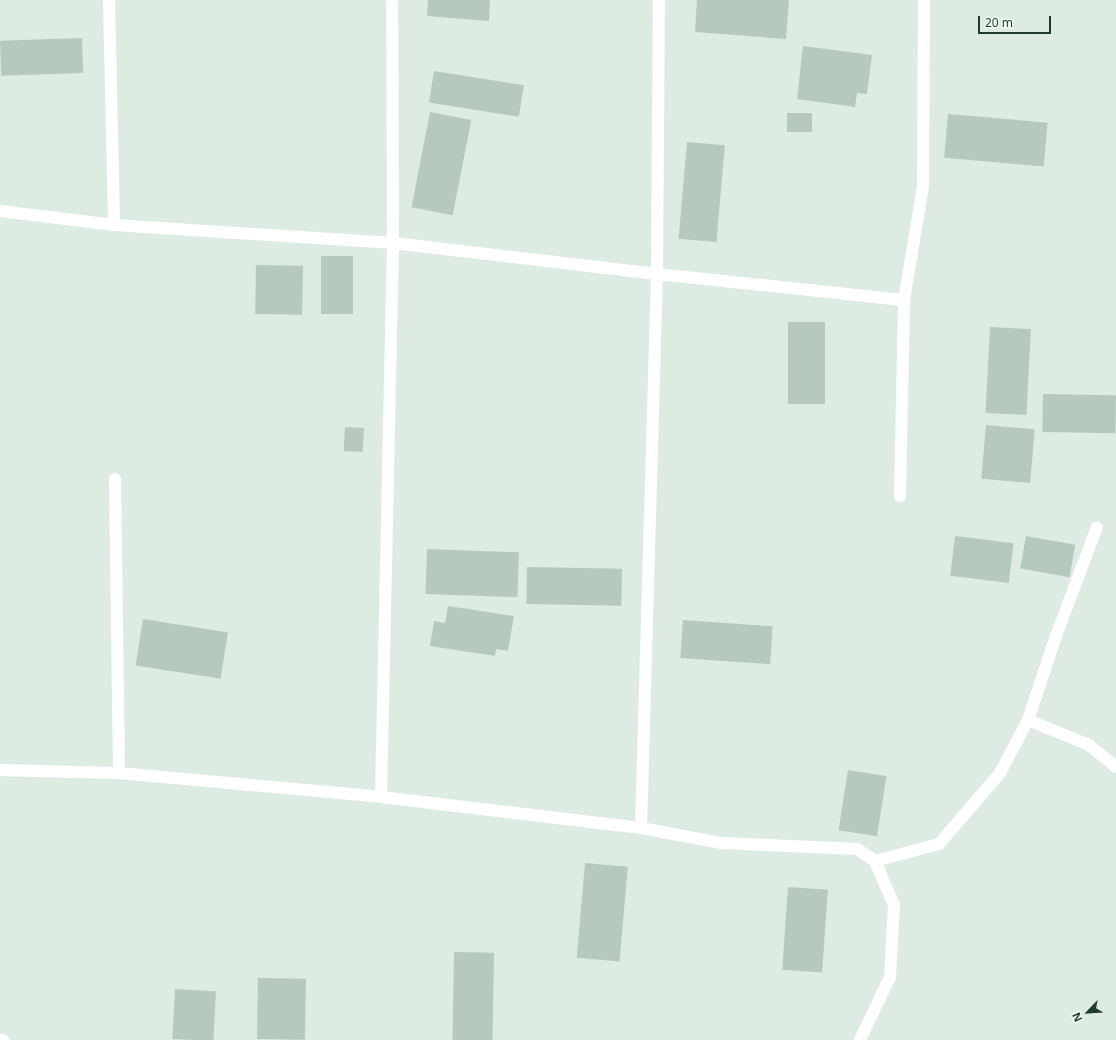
<!DOCTYPE html>
<html>
<head>
<meta charset="utf-8">
<style>
  body { margin:0 }
  #map { position:relative; width:1116px; height:1040px; overflow:hidden; background:#deebe3; font-family:"Noto Sans",sans-serif }
  div>[style] { position:absolute }
  .building>* { inset:0; background:#b6c9be; transform-origin:0 0 }
  .street>* { height:12px; margin:-6px; padding:0 6px; transform-origin:6px; border-radius:6px; background:#fff }
  span { translate:-50% -50%; white-space:nowrap; text-align:center; line-height:1.15; -webkit-text-stroke:3.5px #eff8f2; paint-order:stroke }
  .north { position:absolute; left:1068px; top:992px; width:40px; height:40px; -webkit-text-stroke:3px #eff8f2; paint-order:stroke; rotate:245deg; font-size:11px; font-weight:700; line-height:16px; text-align:center; color:#1e3d2f }
  .north::after { content:''; display:block; margin:auto; width:14px; height:18px; background:#1e3d2f; clip-path:polygon(50% 0,100% 100%,50% 72%,0 100%) }
  .scale { position:absolute; left:978px; top:16px; width:73px; height:18px; box-sizing:border-box; border:2px solid #1e3d2f; border-top:0; padding-left:5px; font-size:12px; line-height:14px; white-space:nowrap; color:#1e3d2f; -webkit-text-stroke:3px #eff8f2; paint-order:stroke }
</style>
</head>
<body>
<div id="map">
  <div class="building">
    <i style="clip-path:polygon(428px 0,490px 0,489px 21px,427px 16px)"></i>
    <i style="clip-path:polygon(697px 0,789px 0,786px 39px,695px 32px)"></i>
    <i style="left:82px;top:38px;width:35px;height:82px;rotate:88deg"></i>
    <i style="clip-path:polygon(803px 46px,872px 55px,867px 94px,857px 93px,855px 107px,797px 99px)"></i>
    <i style="left:434px;top:71px;width:91px;height:32px;rotate:9deg"></i>
    <i style="left:430px;top:112px;width:42px;height:97px;rotate:11deg"></i>
    <i style="left:787px;top:113px;width:25px;height:19px"></i>
    <i style="left:948px;top:114px;width:100px;height:44px;rotate:5deg"></i>
    <i style="left:687px;top:142px;width:38px;height:97px;rotate:5deg"></i>
    <i style="left:321px;top:256px;width:32px;height:58px"></i>
    <i style="left:256px;top:265px;width:47px;height:49px;rotate:1deg"></i>
    <i style="left:788px;top:322px;width:37px;height:82px"></i>
    <i style="left:990px;top:327px;width:41px;height:86px;rotate:3deg"></i>
    <i style="left:1043px;top:394px;width:73px;height:38px;rotate:1deg"></i>
    <i style="left:986px;top:425px;width:49px;height:54px;rotate:5deg"></i>
    <i style="left:345px;top:427px;width:19px;height:24px;rotate:3deg"></i>
    <i style="left:955px;top:536px;width:59px;height:40px;rotate:7deg"></i>
    <i style="left:1026px;top:536px;width:50px;height:33px;rotate:10deg"></i>
    <i style="left:427px;top:549px;width:92px;height:45px;rotate:2deg"></i>
    <i style="left:527px;top:567px;width:95px;height:37px;rotate:1deg"></i>
    <i style="clip-path:polygon(448px 606px,514px 616px,508px 651px,496px 649px,495px 656px,430px 646px,434px 621px,445px 623px)"></i>
    <i style="left:143px;top:619px;width:86px;height:47px;rotate:9deg"></i>
    <i style="left:683px;top:620px;width:90px;height:38px;rotate:4deg"></i>
    <i style="left:848px;top:770px;width:39px;height:61px;rotate:9deg"></i>
    <i style="left:585px;top:863px;width:43px;height:95px;rotate:5deg"></i>
    <i style="left:788px;top:887px;width:40px;height:83px;rotate:4deg"></i>
    <i style="left:454px;top:952px;width:40px;height:88px;rotate:1deg"></i>
    <i style="left:258px;top:978px;width:48px;height:61px;rotate:1deg"></i>
    <i style="left:175px;top:989px;width:41px;height:50px;rotate:3deg"></i>
  </div>
  <div class="street">
    <i style="left:109px;top:0;width:225px;rotate:88.7deg"></i>
    <i style="left:0;top:211px;width:115px;rotate:7deg"></i>
    <i style="left:114px;top:225px;width:280px;rotate:3.7deg"></i>
    <i style="left:393px;top:243px;width:266px;rotate:6.7deg"></i>
    <i style="left:657px;top:274px;width:248px;rotate:6deg"></i>
    <i style="left:115px;top:479px;width:294px;rotate:89.2deg"></i>
    <i style="left:900px;top:496px;width:196px;rotate:-88.8deg"></i>
    <i style="left:904px;top:300px;width:115px;rotate:-80.5deg"></i>
    <i style="left:923px;top:187px;width:187px;rotate:-89.7deg"></i>
    <i style="left:1028px;top:720px;width:66px;rotate:22.3deg"></i>
    <i style="left:1089px;top:745px;width:35px;rotate:39deg"></i>
    <i style="left:0;top:770px;width:119px;rotate:1.4deg"></i>
    <i style="left:119px;top:773px;width:263px;rotate:5.2deg"></i>
    <i style="left:381px;top:797px;width:262px;rotate:6.8deg"></i>
    <i style="left:641px;top:828px;width:81px;rotate:10.6deg"></i>
    <i style="left:721px;top:843px;width:136px;rotate:2.5deg"></i>
    <i style="left:857px;top:849px;width:22px;rotate:34deg"></i>
    <i style="left:875px;top:861px;width:48px;rotate:66.6deg"></i>
    <i style="left:894px;top:905px;width:72px;rotate:93.2deg"></i>
    <i style="left:890px;top:977px;width:70px;rotate:115.5deg"></i>
    <i style="left:381px;top:797px;width:554px;rotate:-88.76deg"></i>
    <i style="left:393px;top:243px;width:243px;rotate:-90.2deg"></i>
    <i style="left:641px;top:828px;width:554px;rotate:-88.35deg"></i>
    <i style="left:657px;top:274px;width:274px;rotate:-89.6deg"></i>
    <i style="left:875px;top:861px;width:66px;rotate:-14.9deg"></i>
    <i style="left:939px;top:844px;width:94px;rotate:-49.3deg"></i>
    <i style="left:1000px;top:773px;width:60px;rotate:-62.2deg"></i>
    <i style="left:1028px;top:720px;width:89px;rotate:-71.6deg"></i>
    <i style="left:1056px;top:636px;width:116px;rotate:-69.4deg"></i>
    <i style="left:0;top:1040px;width:3px"></i>
  </div>
  <div class="north">N</div>
  <div class="scale">20 m</div>
</div>
</body>
</html>
